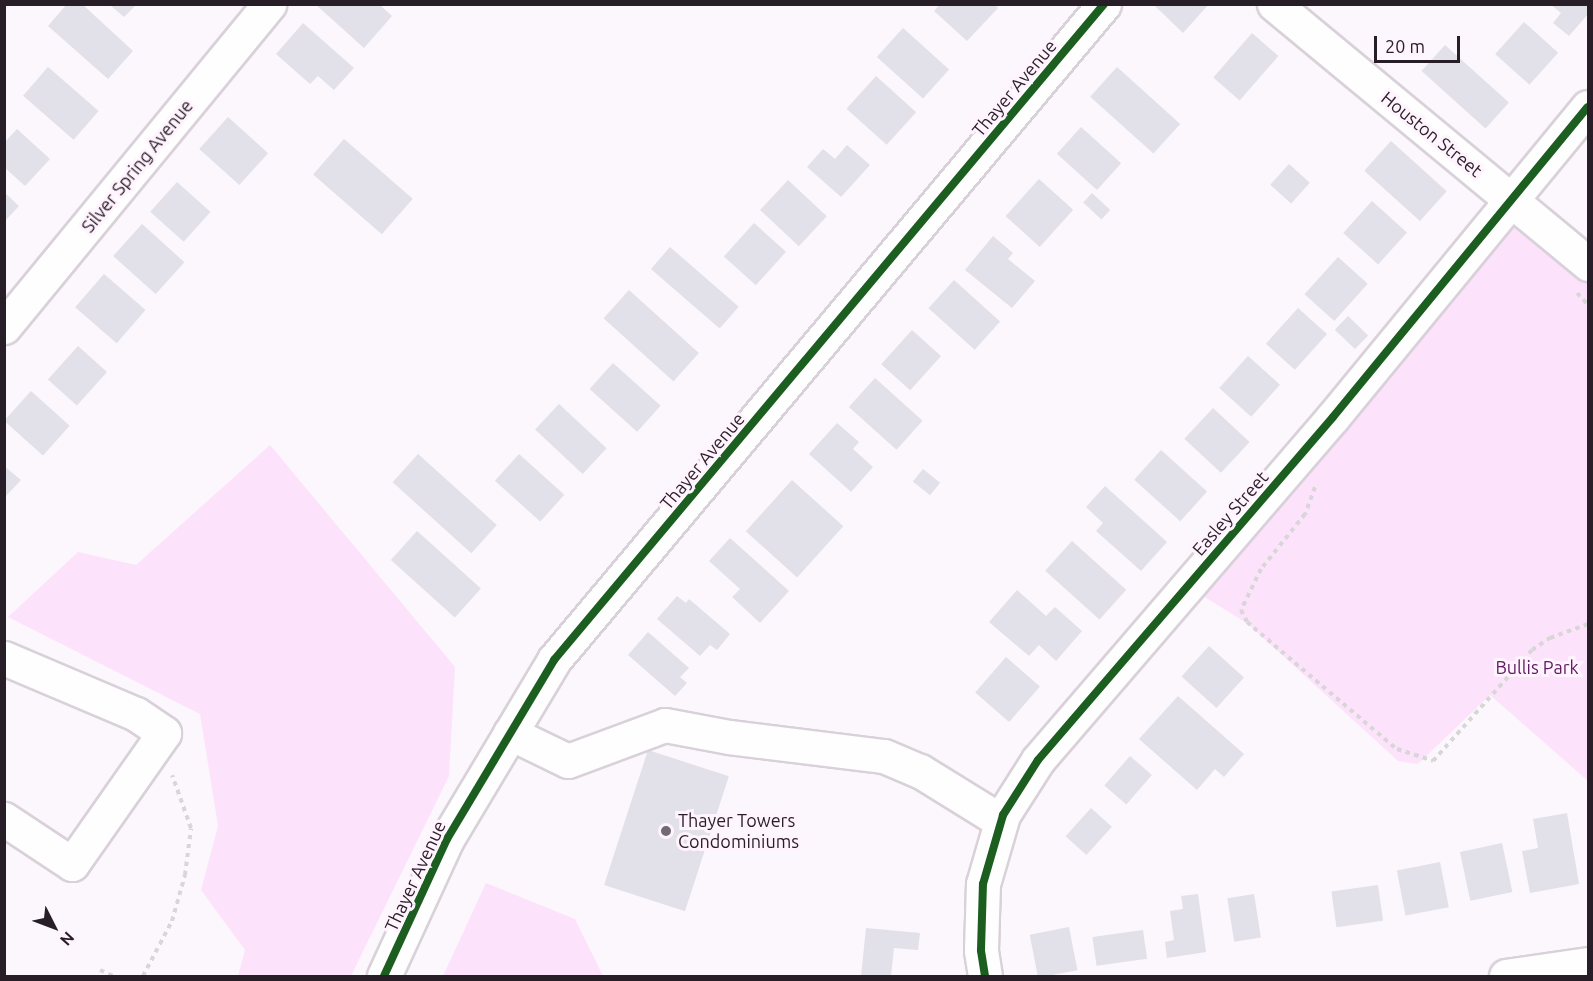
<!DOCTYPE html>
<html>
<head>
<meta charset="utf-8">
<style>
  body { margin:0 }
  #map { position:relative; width:1593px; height:981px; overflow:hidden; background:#fcf7fc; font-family:Ubuntu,sans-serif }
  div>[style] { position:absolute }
  .green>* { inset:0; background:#fde2fc }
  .building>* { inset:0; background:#e2e0e8; transform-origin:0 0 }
  .path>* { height:4px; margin-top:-2px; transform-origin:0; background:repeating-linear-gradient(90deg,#d8d6d7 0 4.5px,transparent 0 9px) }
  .roads { filter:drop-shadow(2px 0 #d9d1d9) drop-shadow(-2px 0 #d9d1d9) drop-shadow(0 2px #d9d1d9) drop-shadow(0 -2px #d9d1d9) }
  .minor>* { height:33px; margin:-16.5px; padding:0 16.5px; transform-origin:16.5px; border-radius:16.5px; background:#fffeff }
  .cycleway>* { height:8px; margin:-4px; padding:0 4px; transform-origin:4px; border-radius:4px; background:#1b5e20 }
  .dots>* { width:16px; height:16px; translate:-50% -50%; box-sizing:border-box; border:3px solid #fff4fe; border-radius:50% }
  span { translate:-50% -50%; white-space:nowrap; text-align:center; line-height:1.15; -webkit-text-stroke:6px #fff4fe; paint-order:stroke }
  .street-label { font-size:18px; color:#281e27 }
  .park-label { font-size:18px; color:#601961 }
  .poi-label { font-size:18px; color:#281e27 }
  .left { translate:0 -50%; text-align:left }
  .frame { position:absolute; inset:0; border:6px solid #281e27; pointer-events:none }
  .north { position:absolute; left:24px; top:897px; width:60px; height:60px; -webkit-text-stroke:4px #fff4fe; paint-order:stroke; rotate:132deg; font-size:16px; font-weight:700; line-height:24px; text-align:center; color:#281e27 }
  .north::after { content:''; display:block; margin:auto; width:21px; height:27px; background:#281e27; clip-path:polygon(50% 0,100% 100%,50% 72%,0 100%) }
  .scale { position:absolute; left:1374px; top:36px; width:86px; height:27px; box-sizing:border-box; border:3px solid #281e27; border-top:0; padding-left:8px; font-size:18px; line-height:21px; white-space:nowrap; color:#281e27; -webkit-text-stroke:4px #fff4fe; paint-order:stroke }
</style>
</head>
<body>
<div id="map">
  <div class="green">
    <i style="clip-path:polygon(1514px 220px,1588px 282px,1588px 781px,1490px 695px,1418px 764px,1398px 761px,1248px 624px,1195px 591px)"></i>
    <i style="clip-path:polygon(270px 445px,455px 667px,449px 776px,351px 976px,238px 976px,245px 950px,201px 890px,218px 826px,200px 714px,8px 617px,78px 552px,136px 565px)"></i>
    <i style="clip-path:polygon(486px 883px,575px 919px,603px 976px,443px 976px)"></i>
  </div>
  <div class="building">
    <i style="clip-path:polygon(67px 4px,82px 4px,133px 51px,108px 79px,48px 26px)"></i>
    <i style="clip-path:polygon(315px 4px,379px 4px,392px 16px,364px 48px)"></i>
    <i style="clip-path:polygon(940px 4px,994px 4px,998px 8px,967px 41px,934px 11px)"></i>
    <i style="clip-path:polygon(1153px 4px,1209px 4px,1183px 33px)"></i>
    <i style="clip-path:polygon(1550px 4px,1588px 4px,1588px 14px,1569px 36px,1553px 23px,1561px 13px)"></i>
    <i style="clip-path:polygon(110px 5px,136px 5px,124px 17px)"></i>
    <i style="left:1524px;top:22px;width:46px;height:43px;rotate:42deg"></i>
    <i style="clip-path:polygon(303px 23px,354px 68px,334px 90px,318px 76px,310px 84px,276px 54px)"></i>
    <i style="left:903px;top:28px;width:62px;height:39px;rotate:42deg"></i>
    <i style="left:1252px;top:33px;width:35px;height:59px;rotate:41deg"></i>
    <i style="left:1445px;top:45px;width:86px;height:35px;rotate:42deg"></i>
    <i style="left:48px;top:67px;width:67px;height:38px;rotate:41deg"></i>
    <i style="left:1117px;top:67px;width:85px;height:40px;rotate:42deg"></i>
    <i style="left:876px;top:76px;width:54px;height:44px;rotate:42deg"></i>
    <i style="left:228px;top:117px;width:54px;height:43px;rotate:42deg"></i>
    <i style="left:1081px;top:127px;width:54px;height:36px;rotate:42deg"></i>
    <i style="clip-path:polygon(17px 129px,50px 159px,25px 186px,4px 167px,4px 143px)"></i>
    <i style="left:344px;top:139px;width:91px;height:47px;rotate:41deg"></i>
    <i style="left:1391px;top:141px;width:75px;height:40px;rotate:42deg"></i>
    <i style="clip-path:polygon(847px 145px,870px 165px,841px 197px,807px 167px,823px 149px,835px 159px)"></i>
    <i style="left:1289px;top:164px;width:28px;height:28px;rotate:42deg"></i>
    <i style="left:1039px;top:179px;width:46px;height:50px;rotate:42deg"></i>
    <i style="left:788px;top:180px;width:53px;height:41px;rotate:43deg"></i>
    <i style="left:177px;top:182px;width:45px;height:40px;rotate:42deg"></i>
    <i style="clip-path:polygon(4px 192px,19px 206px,4px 222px)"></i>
    <i style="left:1092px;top:193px;width:25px;height:13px;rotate:43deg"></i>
    <i style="left:1372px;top:201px;width:47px;height:43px;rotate:42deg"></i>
    <i style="left:754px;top:223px;width:43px;height:45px;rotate:42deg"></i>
    <i style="left:142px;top:224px;width:57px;height:43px;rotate:42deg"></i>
    <i style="clip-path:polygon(993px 236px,1013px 253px,1008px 259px,1035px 281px,1012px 308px,965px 270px)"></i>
    <i style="left:670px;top:247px;width:91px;height:29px;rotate:41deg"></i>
    <i style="left:1338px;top:257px;width:40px;height:50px;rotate:42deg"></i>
    <i style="left:104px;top:274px;width:55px;height:44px;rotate:41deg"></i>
    <i style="left:954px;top:280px;width:62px;height:38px;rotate:42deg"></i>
    <i style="left:629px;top:290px;width:94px;height:38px;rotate:42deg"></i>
    <i style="left:1298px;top:308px;width:39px;height:48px;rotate:42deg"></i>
    <i style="left:1348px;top:316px;width:28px;height:19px;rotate:44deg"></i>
    <i style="left:912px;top:330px;width:39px;height:46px;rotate:42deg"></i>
    <i style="left:78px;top:346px;width:39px;height:45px;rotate:42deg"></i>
    <i style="left:1248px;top:356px;width:43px;height:43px;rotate:42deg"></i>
    <i style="left:613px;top:363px;width:64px;height:35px;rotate:42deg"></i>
    <i style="left:875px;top:378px;width:64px;height:39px;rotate:42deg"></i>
    <i style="left:31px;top:391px;width:52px;height:40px;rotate:42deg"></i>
    <i style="left:559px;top:404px;width:65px;height:35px;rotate:43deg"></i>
    <i style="left:1213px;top:408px;width:50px;height:42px;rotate:43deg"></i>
    <i style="clip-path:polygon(837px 423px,859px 442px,853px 449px,873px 467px,851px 492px,809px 454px)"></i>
    <i style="left:1161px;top:450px;width:62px;height:40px;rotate:42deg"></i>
    <i style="left:418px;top:454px;width:106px;height:38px;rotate:42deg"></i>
    <i style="left:519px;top:454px;width:61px;height:36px;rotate:42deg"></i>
    <i style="clip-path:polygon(4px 466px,21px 480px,4px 498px)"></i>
    <i style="left:923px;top:469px;width:22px;height:16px;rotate:39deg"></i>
    <i style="left:792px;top:480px;width:69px;height:69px;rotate:42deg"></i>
    <i style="clip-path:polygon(1105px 486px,1167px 542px,1141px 571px,1096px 531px,1103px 523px,1086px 507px)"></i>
    <i style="left:417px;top:531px;width:86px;height:39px;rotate:42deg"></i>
    <i style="clip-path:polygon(730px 538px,789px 591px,760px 623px,732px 597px,740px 589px,709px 561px)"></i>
    <i style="left:1072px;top:541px;width:73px;height:40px;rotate:42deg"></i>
    <i style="clip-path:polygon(1017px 590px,1046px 616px,1055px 607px,1082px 631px,1056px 661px,1039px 645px,1029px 656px,989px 622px)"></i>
    <i style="clip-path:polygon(677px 596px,686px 603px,689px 599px,730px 634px,717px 650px,710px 645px,700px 656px,657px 619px)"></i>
    <i style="clip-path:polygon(648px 632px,689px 668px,680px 677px,687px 683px,675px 696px,628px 655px)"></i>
    <i style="left:1209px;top:646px;width:47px;height:41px;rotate:42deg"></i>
    <i style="left:1006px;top:657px;width:45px;height:47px;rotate:41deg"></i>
    <i style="clip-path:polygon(1178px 696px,1244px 754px,1224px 777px,1215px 769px,1197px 790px,1139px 739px)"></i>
    <i style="left:648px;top:750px;width:85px;height:142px;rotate:18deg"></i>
    <i style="left:1130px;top:756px;width:29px;height:39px;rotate:41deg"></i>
    <i style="left:1091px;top:808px;width:28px;height:38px;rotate:42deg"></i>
    <i style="clip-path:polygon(1567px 813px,1579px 884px,1530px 893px,1522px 851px,1538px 848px,1533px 819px)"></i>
    <i style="left:1502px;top:843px;width:50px;height:43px;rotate:78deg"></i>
    <i style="left:1440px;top:862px;width:46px;height:44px;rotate:79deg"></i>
    <i style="left:1378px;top:885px;width:36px;height:47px;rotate:82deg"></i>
    <i style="clip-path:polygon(1198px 894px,1206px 952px,1167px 958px,1165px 942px,1174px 940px,1170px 911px,1183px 909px,1181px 896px)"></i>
    <i style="left:1254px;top:894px;width:44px;height:27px;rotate:81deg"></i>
    <i style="left:1069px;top:927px;width:44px;height:40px;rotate:79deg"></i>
    <i style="clip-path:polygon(866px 928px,920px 933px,918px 950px,894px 948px,891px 976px,861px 976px)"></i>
    <i style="left:1143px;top:930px;width:29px;height:51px;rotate:82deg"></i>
  </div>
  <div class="path">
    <i style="left:1577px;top:293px;width:16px;rotate:47deg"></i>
    <i style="left:1315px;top:487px;width:29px;rotate:110deg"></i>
    <i style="left:1305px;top:514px;width:70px;rotate:128.7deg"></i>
    <i style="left:1261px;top:569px;width:46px;rotate:116deg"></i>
    <i style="left:1241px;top:610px;width:13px;rotate:63deg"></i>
    <i style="left:1247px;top:622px;width:197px;rotate:40.3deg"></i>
    <i style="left:1397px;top:749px;width:38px;rotate:18deg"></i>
    <i style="left:1433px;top:761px;width:149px;rotate:-48.3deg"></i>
    <i style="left:1532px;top:650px;width:22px;rotate:-34deg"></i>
    <i style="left:1550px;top:638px;width:40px;rotate:-20.2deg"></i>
    <i style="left:100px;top:970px;width:14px;rotate:25deg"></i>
    <i style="left:143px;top:976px;width:62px;rotate:-62.2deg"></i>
    <i style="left:172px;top:921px;width:48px;rotate:-74.2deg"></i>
    <i style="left:185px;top:875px;width:47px;rotate:-82.7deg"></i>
    <i style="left:191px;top:828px;width:56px;rotate:-109.7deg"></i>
  </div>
  <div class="roads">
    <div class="minor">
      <i style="left:1274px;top:4px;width:408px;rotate:39.6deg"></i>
      <i style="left:4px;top:327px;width:418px;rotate:-50.6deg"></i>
      <i style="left:4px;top:658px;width:143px;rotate:23deg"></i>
      <i style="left:136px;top:714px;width:34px;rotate:34deg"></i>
      <i style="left:164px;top:733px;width:160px;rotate:125.1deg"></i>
      <i style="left:72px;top:864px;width:82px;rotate:-146.5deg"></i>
      <i style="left:510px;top:733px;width:64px;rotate:25.8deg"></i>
      <i style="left:568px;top:761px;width:103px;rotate:-20.4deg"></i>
      <i style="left:665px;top:725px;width:65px;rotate:10.6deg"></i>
      <i style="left:729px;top:737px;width:156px;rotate:7deg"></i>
      <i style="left:884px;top:756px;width:39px;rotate:23deg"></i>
      <i style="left:920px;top:771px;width:95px;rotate:31.7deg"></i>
      <i style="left:384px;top:976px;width:151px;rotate:-65.3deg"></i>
      <i style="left:447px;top:839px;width:209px;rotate:-59.1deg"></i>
      <i style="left:554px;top:660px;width:856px;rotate:-50.02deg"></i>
      <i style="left:985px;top:976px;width:26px;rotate:-99deg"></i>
      <i style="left:981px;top:950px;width:66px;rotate:-88.3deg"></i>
      <i style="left:983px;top:884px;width:72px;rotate:-73.8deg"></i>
      <i style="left:1003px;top:815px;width:65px;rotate:-57.5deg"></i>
      <i style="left:1038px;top:760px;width:452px;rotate:-49.3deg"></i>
      <i style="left:1333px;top:417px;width:401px;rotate:-50.6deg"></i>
      <i style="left:1506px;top:976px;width:83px;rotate:-8.3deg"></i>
    </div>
  </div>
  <div class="cycleway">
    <i style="left:384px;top:976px;width:151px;rotate:-65.3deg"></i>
    <i style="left:447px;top:839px;width:209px;rotate:-59.1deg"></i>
    <i style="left:554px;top:660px;width:856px;rotate:-50.02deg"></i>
    <i style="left:985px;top:976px;width:26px;rotate:-99deg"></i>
    <i style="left:981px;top:950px;width:66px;rotate:-88.3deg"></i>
    <i style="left:983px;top:884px;width:72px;rotate:-73.8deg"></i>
    <i style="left:1003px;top:815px;width:65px;rotate:-57.5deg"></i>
    <i style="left:1038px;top:760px;width:452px;rotate:-49.3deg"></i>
    <i style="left:1333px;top:417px;width:401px;rotate:-50.6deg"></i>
  </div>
  <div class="dots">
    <i style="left:666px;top:831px;background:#726a72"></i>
  </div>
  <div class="street-label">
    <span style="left:1014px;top:88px;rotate:-50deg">Thayer Avenue</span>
    <span style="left:1432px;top:134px;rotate:39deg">Houston Street</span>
    <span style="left:137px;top:166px;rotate:-51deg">Silver Spring Avenue</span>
    <span style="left:702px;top:461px;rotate:-50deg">Thayer Avenue</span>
    <span style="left:1230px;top:513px;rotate:-49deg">Easley Street</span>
    <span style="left:415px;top:876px;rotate:-65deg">Thayer Avenue</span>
  </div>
  <div class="park-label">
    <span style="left:1537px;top:667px">Bullis Park</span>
  </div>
  <div class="poi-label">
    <span class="left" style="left:678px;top:831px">Thayer Towers<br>Condominiums</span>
  </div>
  <div class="frame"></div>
  <div class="north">N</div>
  <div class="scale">20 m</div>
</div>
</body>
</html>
